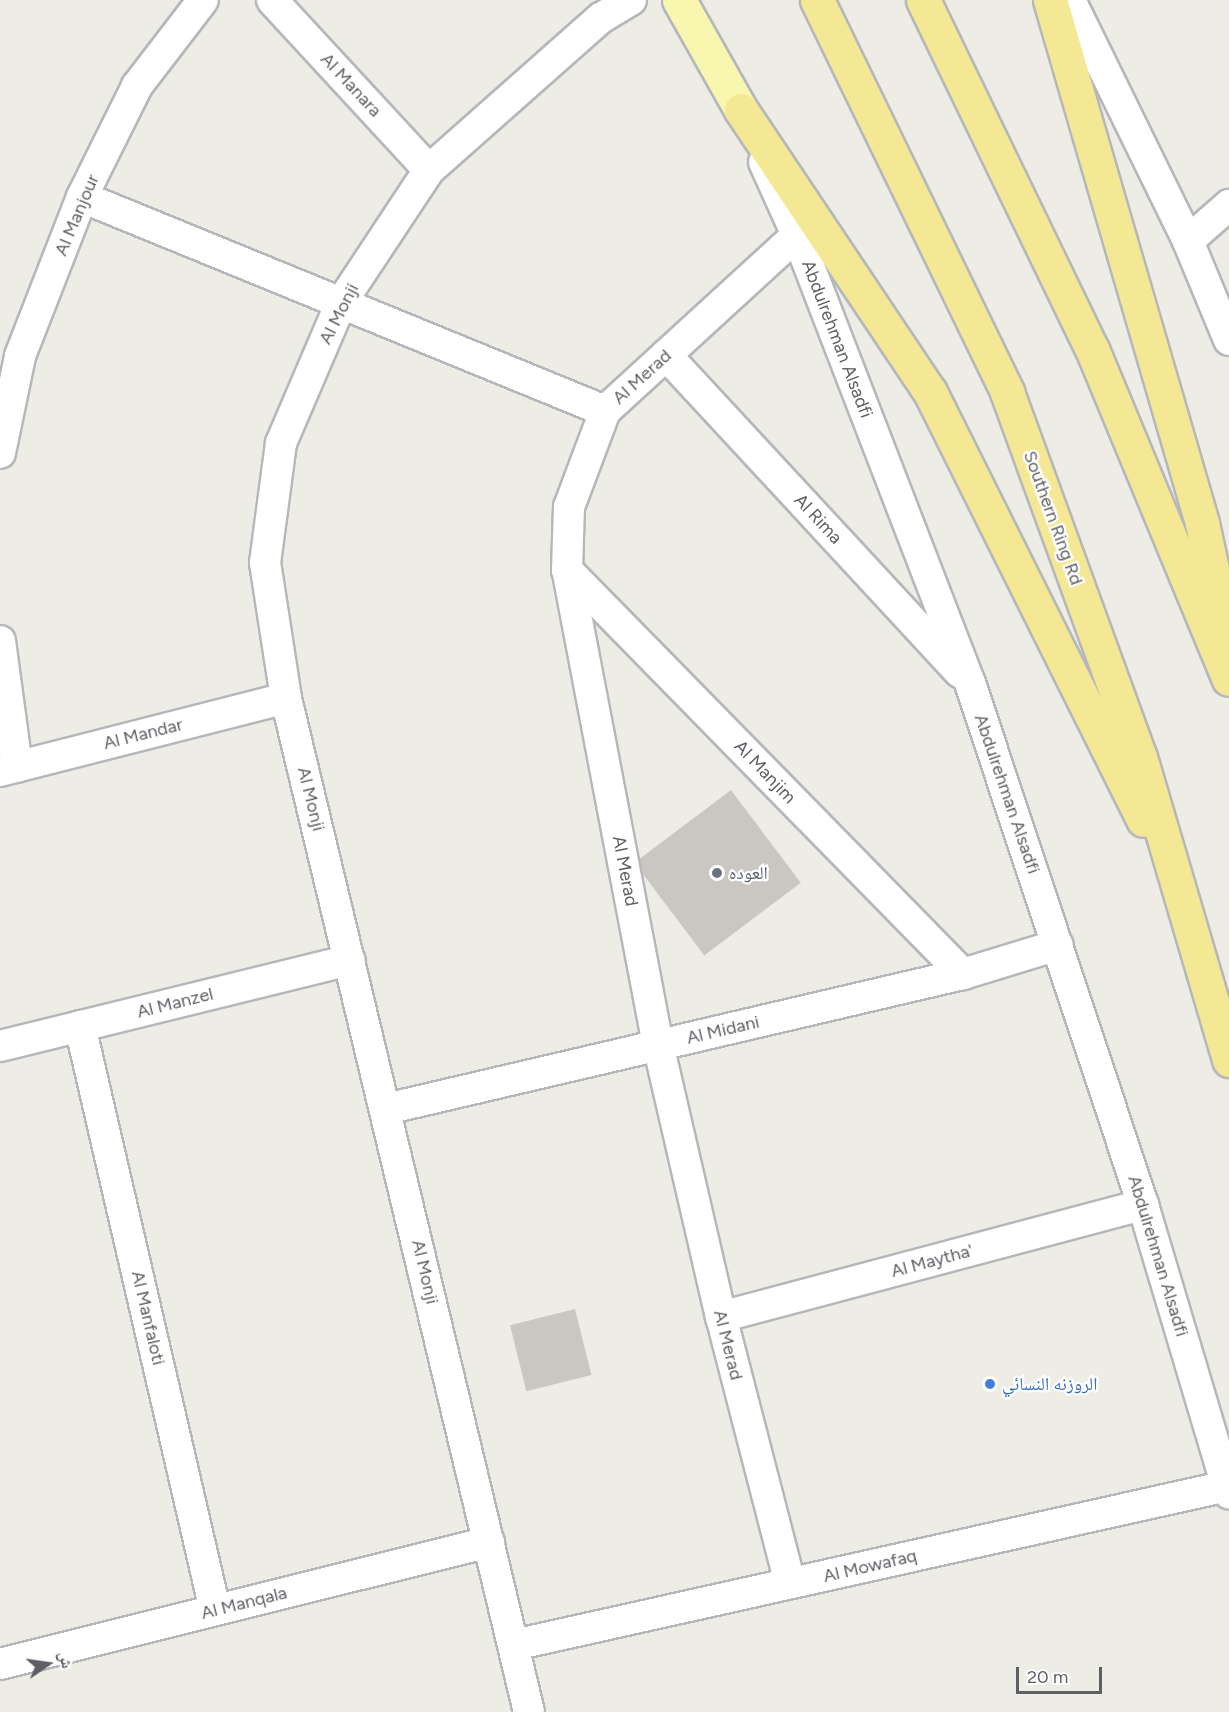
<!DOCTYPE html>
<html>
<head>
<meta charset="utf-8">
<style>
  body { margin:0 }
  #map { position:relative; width:1229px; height:1712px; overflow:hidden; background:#eeede5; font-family:Figtree,"Noto Naskh Arabic",sans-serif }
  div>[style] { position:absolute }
  .building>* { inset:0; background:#cac7c2; transform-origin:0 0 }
  .roads { filter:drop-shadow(2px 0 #b5b7bb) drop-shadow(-2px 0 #b5b7bb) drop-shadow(0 2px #b5b7bb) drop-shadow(0 -2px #b5b7bb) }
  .minor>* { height:30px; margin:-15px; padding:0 15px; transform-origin:15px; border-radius:15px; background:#fff }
  .major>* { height:33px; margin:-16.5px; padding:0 16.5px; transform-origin:16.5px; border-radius:16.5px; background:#f9f6af }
  .highway>* { height:33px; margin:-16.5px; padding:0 16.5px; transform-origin:16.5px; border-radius:16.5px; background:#f5e895 }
  .dots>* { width:16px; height:16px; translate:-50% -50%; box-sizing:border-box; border:3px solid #fff; border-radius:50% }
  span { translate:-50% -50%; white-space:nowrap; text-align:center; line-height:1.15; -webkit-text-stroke:4.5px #fff; paint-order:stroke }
  .street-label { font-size:18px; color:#5d5f64 }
  .worship-label { font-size:18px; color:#5b616d }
  .left { translate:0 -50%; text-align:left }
  .shop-label { font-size:18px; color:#366cbe }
  .north { position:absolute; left:18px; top:1634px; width:60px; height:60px; -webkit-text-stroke:4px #fff; paint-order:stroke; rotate:77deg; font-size:16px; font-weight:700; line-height:24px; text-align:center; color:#5d5f64 }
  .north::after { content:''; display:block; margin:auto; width:21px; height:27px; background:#5d5f64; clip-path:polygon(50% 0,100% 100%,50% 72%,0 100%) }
  .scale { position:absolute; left:1016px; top:1667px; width:86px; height:27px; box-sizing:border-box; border:3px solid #5d5f64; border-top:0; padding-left:8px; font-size:18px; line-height:21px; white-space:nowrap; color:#5d5f64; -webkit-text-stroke:4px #fff; paint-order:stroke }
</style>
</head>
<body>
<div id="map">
  <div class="building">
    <i style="left:731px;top:790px;width:116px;height:121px;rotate:53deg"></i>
    <i style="left:575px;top:1309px;width:68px;height:67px;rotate:76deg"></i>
  </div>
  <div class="roads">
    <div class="minor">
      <i style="left:272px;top:0;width:231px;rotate:47.3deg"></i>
      <i style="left:1070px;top:0;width:268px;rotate:63.9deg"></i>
      <i style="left:1188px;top:241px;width:107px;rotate:67.5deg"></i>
      <i style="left:764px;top:162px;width:80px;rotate:65.7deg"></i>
      <i style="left:797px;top:235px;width:480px;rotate:68.9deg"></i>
      <i style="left:970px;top:683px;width:550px;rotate:71.66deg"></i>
      <i style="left:1143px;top:1205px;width:301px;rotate:73.4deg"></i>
      <i style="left:82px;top:197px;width:565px;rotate:22.25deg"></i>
      <i style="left:1188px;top:241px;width:55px;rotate:-41.3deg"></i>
      <i style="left:666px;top:355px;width:432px;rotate:47.2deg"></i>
      <i style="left:0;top:453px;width:99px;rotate:-78.3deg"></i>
      <i style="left:20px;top:356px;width:171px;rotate:-68.7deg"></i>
      <i style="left:82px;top:197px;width:124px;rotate:-63.6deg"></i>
      <i style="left:137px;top:86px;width:108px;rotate:-52.5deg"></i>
      <i style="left:567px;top:570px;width:566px;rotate:45.57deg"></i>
      <i style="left:0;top:641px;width:127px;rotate:82.3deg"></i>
      <i style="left:0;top:771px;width:295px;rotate:-14.3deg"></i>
      <i style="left:80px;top:1026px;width:599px;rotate:76.98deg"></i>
      <i style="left:0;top:1046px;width:360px;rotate:-13.8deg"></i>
      <i style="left:386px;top:1109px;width:593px;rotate:-13.17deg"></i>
      <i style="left:963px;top:974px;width:99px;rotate:-17deg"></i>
      <i style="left:721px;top:1317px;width:437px;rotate:-14.9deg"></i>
      <i style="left:790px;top:1583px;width:275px;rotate:-104.5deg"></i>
      <i style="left:721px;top:1317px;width:279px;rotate:-103deg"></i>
      <i style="left:658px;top:1045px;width:484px;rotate:-100.8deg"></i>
      <i style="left:567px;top:570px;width:63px;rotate:-88.2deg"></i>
      <i style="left:569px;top:507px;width:103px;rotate:-69.4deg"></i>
      <i style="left:605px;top:411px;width:260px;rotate:-42.5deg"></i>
      <i style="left:514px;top:1645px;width:731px;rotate:-12.57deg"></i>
      <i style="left:0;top:1664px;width:504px;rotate:-14.01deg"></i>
      <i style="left:529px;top:1712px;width:1043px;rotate:-103.48deg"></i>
      <i style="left:286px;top:698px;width:137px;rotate:-98.8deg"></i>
      <i style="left:265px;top:563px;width:121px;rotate:-82.4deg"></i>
      <i style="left:281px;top:443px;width:152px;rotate:-66.8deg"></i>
      <i style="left:341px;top:303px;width:159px;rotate:-56.5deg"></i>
      <i style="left:429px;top:170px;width:230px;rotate:-41.5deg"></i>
      <i style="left:601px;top:18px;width:35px;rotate:-31deg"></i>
    </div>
    <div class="major">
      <i style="left:679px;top:0;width:126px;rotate:60.6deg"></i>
    </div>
    <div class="highway">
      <i style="left:817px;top:0;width:436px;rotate:64.1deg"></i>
      <i style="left:1007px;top:392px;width:388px;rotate:70deg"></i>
      <i style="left:1140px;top:757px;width:316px;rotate:73.6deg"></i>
      <i style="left:923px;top:0;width:388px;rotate:64.2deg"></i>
      <i style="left:1092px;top:349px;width:357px;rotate:67.5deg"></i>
      <i style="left:1050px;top:0;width:545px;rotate:73.79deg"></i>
      <i style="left:1202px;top:523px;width:114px;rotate:77.8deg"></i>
      <i style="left:741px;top:110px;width:339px;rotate:56.2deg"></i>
      <i style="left:930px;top:392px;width:478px;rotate:63.5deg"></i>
    </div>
  </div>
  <div class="dots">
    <i style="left:717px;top:873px;background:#6b7280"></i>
    <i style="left:990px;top:1384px;background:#3f7fe0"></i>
  </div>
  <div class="street-label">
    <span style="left:351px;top:85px;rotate:47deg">Al Manara</span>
    <span style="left:77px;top:215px;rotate:-67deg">Al Manjour</span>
    <span style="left:339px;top:314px;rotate:-63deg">Al Monji</span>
    <span style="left:837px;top:339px;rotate:69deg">Abdulrehman Alsadfi</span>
    <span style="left:642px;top:377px;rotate:-42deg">Al Merad</span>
    <span style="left:1053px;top:518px;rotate:70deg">Southern Ring Rd</span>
    <span style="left:818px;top:519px;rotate:47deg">Al Rima</span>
    <span style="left:143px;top:734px;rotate:-14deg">Al Mandar</span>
    <span style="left:765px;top:772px;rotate:46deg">Al Manjim</span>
    <span style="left:1007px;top:794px;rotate:71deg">Abdulrehman Alsadfi</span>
    <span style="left:311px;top:799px;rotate:76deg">Al Monji</span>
    <span style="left:625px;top:871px;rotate:79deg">Al Merad</span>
    <span style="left:175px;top:1003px;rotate:-14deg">Al Manzel</span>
    <span style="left:723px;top:1030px;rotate:-13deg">Al Midani</span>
    <span style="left:1158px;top:1256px;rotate:73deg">Abdulrehman Alsadfi</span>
    <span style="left:932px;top:1261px;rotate:-15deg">Al Maytha'</span>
    <span style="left:425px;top:1272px;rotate:77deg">Al Monji</span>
    <span style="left:148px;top:1318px;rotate:77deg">Al Manfaloti</span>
    <span style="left:728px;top:1345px;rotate:76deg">Al Merad</span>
    <span style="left:870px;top:1566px;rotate:-13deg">Al Mowafaq</span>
    <span style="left:244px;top:1603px;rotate:-14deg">Al Manqala</span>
  </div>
  <div class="worship-label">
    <span class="left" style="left:729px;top:873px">العوده</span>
  </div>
  <div class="shop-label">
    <span class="left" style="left:1002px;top:1384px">الروزنه النسائي</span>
  </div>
  <div class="north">ش</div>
  <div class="scale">20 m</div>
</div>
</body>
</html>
